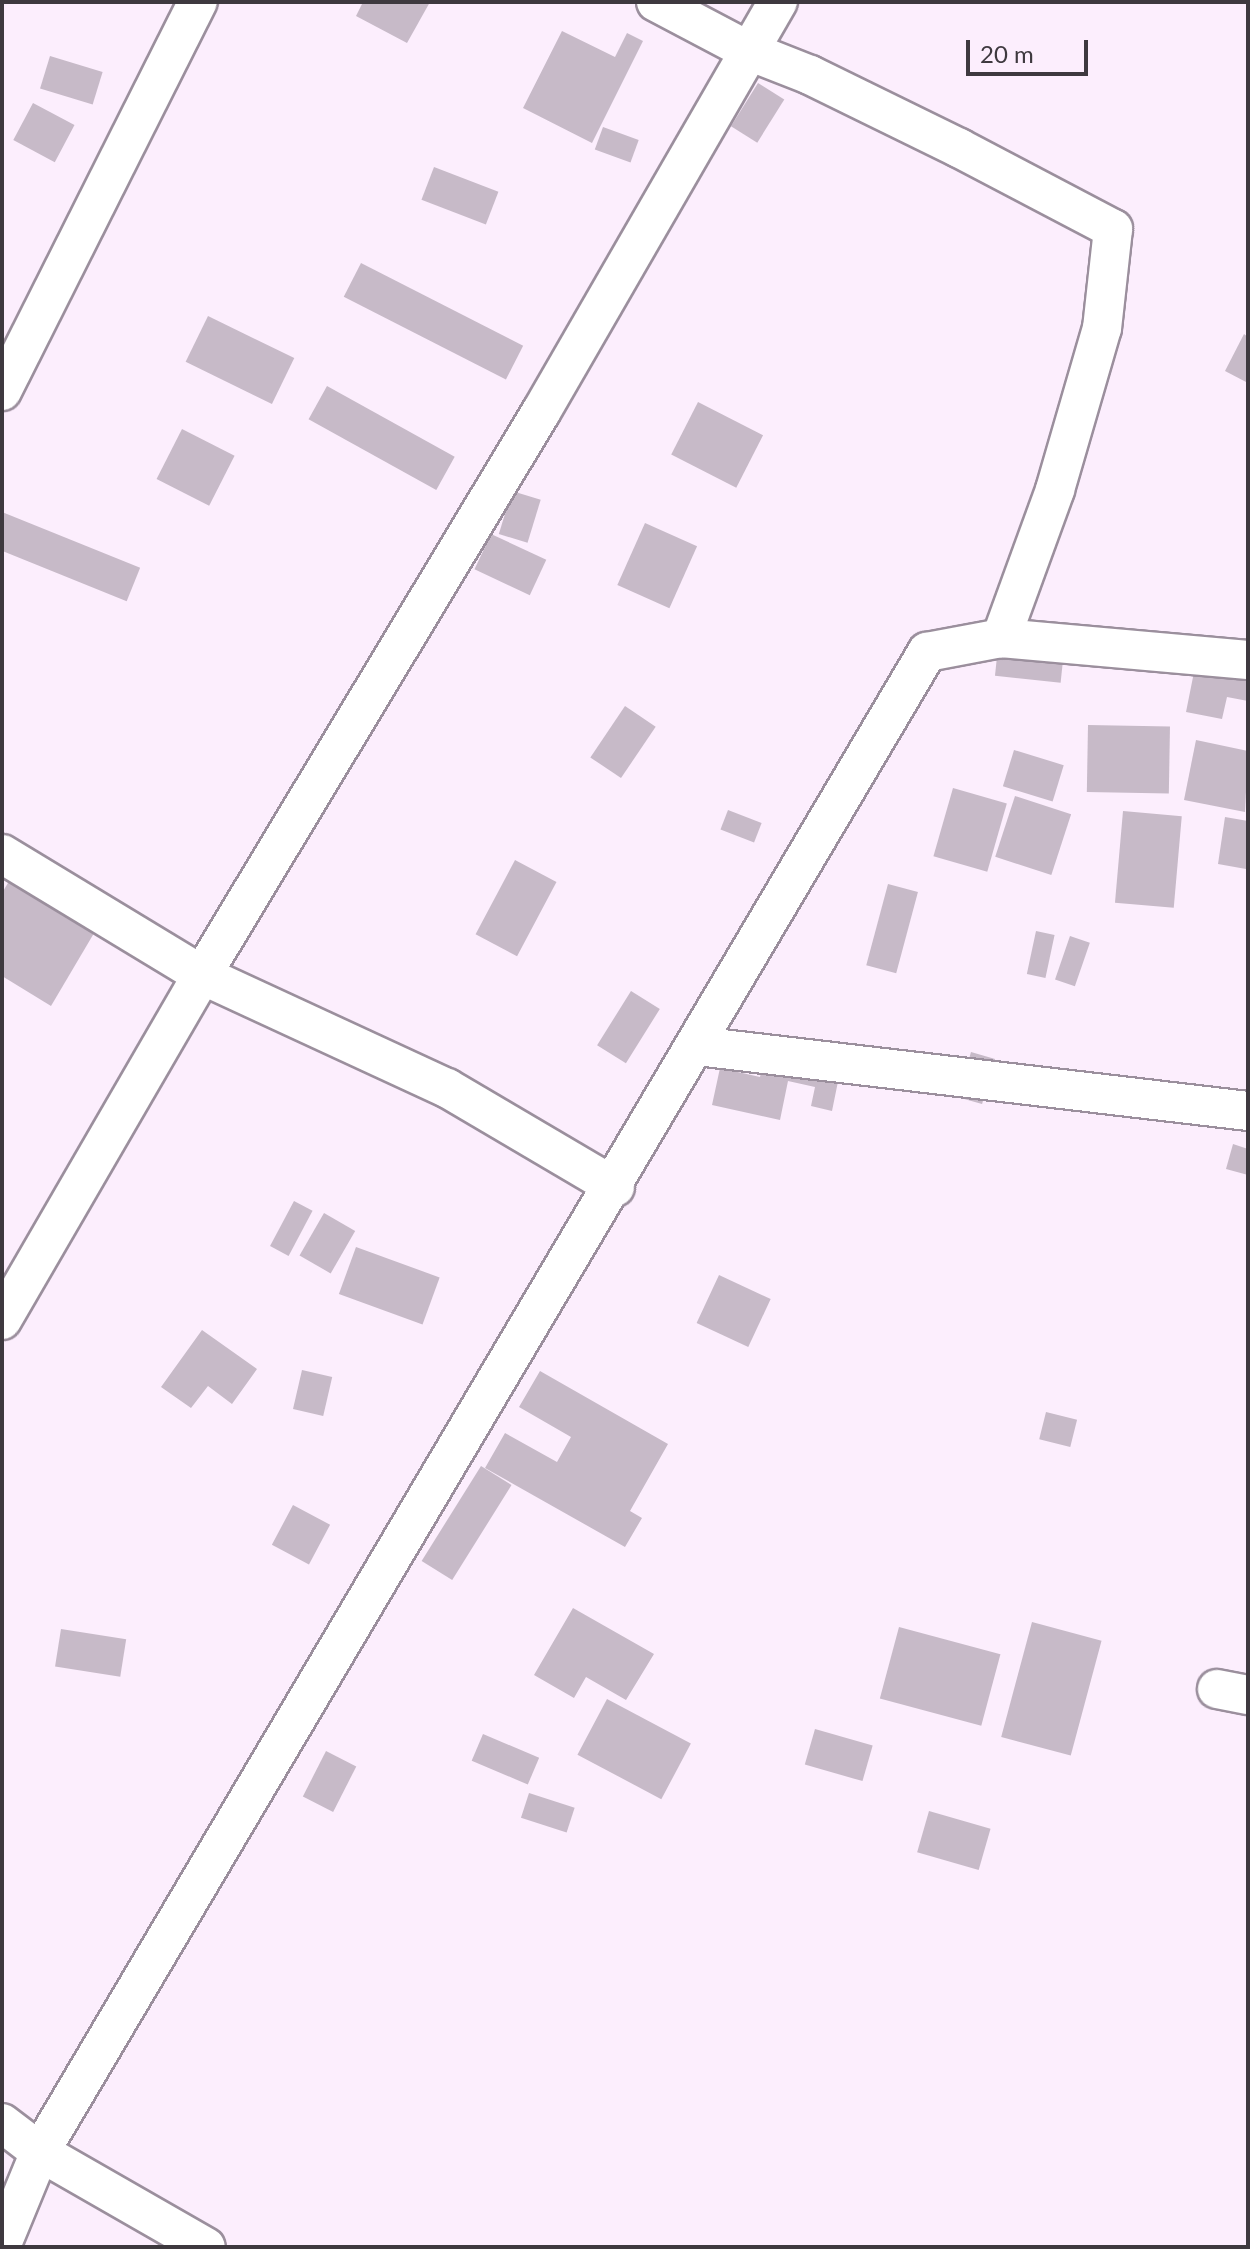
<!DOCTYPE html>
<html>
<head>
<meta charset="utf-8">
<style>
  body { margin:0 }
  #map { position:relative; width:1250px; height:2249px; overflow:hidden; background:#fceefd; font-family:Lato,sans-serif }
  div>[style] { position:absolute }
  .building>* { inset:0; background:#c7bac8; transform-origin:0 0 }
  .roads { filter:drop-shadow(2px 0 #9b8f9d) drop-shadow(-2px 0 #9b8f9d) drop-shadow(0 2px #9b8f9d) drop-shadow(0 -2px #9b8f9d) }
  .minor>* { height:38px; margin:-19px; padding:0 19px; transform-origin:19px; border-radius:19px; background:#fff }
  span { translate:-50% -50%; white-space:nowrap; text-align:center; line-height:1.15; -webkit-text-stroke:7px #fceefd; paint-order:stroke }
  .frame { position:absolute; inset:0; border:4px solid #3e393f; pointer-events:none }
  .scale { position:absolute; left:966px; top:40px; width:122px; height:36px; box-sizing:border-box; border:4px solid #3e393f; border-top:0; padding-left:10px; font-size:24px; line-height:28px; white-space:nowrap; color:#3e393f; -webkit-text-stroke:6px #fceefd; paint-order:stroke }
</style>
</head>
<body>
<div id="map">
  <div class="building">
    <i style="clip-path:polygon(363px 2px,430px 2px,407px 43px,356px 16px)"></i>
    <i style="clip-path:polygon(562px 31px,615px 57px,627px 33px,643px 41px,592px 143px,523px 108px)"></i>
    <i style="left:50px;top:56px;width:55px;height:34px;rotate:17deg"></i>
    <i style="left:758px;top:83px;width:31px;height:51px;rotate:32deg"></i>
    <i style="left:33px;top:103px;width:47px;height:42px;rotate:28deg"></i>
    <i style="left:603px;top:127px;width:38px;height:24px;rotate:20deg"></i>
    <i style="left:434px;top:167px;width:69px;height:35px;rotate:21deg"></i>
    <i style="left:361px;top:263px;width:182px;height:38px;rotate:27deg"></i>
    <i style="left:208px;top:316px;width:96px;height:51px;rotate:26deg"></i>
    <i style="clip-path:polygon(1244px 334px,1248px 337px,1248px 383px,1225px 371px)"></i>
    <i style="left:327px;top:386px;width:146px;height:38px;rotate:29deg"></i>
    <i style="left:698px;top:402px;width:73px;height:59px;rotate:27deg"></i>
    <i style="left:182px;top:429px;width:59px;height:56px;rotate:27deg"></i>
    <i style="left:512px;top:491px;width:30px;height:45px;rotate:17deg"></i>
    <i style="left:2px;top:512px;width:149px;height:36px;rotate:22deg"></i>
    <i style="left:645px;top:523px;width:57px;height:68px;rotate:24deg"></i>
    <i style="left:491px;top:534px;width:61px;height:39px;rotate:25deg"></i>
    <i style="left:1000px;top:628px;width:66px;height:48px;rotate:6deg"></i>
    <i style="clip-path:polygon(1248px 664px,1248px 701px,1227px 697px,1222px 719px,1186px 712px,1194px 672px,1243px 681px)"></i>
    <i style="left:625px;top:706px;width:37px;height:62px;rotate:34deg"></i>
    <i style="left:1088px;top:725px;width:82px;height:67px;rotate:1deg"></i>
    <i style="clip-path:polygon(1196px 740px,1248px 751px,1245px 812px,1184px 800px)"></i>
    <i style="left:1014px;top:750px;width:52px;height:38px;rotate:17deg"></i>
    <i style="left:953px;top:788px;width:56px;height:71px;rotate:16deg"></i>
    <i style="left:1015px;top:796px;width:59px;height:64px;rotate:18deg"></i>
    <i style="left:728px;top:810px;width:36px;height:21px;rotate:21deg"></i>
    <i style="left:1123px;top:811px;width:59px;height:92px;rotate:5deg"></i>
    <i style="clip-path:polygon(1225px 817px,1248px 821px,1246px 869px,1218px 864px)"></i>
    <i style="clip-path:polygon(27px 851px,113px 901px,51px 1006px,2px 976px,2px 893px)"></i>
    <i style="left:515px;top:860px;width:47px;height:84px;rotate:28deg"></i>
    <i style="left:888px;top:884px;width:31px;height:84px;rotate:15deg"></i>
    <i style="left:1036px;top:931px;width:19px;height:44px;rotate:12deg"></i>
    <i style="left:1070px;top:936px;width:21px;height:46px;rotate:19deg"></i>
    <i style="left:631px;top:991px;width:34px;height:64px;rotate:32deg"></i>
    <i style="clip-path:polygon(769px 1036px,844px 1052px,832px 1111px,811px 1106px,815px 1087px,788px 1081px,780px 1120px,712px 1105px,720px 1068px,760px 1077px)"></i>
    <i style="left:971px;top:1052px;width:25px;height:47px;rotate:16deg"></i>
    <i style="clip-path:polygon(1233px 1144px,1248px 1149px,1248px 1175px,1226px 1169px)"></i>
    <i style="left:294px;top:1201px;width:21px;height:51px;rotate:28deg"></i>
    <i style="left:324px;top:1213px;width:36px;height:49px;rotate:30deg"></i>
    <i style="left:356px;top:1247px;width:89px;height:50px;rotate:20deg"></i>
    <i style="left:719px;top:1275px;width:57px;height:53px;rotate:25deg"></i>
    <i style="clip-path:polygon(202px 1330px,257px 1369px,232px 1404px,208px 1386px,191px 1408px,161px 1387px)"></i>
    <i style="left:302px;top:1370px;width:31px;height:40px;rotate:13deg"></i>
    <i style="clip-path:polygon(540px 1371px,668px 1444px,630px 1511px,642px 1518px,625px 1547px,485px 1468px,505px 1433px,557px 1462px,571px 1437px,519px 1407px)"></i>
    <i style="left:1046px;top:1412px;width:32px;height:28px;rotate:14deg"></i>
    <i style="left:481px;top:1466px;width:36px;height:112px;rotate:32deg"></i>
    <i style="left:293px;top:1505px;width:42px;height:45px;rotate:28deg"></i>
    <i style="clip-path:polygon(573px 1608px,654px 1654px,626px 1700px,586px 1677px,574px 1698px,534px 1675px)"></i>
    <i style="left:1032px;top:1622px;width:72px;height:119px;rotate:15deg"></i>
    <i style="left:899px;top:1627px;width:105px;height:74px;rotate:15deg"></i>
    <i style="left:61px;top:1629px;width:66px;height:38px;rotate:9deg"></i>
    <i style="left:607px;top:1699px;width:95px;height:63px;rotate:28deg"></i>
    <i style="left:815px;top:1729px;width:60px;height:37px;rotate:16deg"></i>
    <i style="left:483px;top:1734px;width:61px;height:29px;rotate:23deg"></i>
    <i style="left:326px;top:1751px;width:34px;height:51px;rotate:27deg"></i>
    <i style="left:529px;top:1793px;width:48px;height:26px;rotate:18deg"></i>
    <i style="left:929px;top:1811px;width:64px;height:43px;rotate:16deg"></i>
  </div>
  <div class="roads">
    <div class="minor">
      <i style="left:656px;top:2px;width:105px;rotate:27.8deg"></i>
      <i style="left:749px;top:51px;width:66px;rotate:21.5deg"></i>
      <i style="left:810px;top:75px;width:166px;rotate:26.1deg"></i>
      <i style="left:959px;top:148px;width:174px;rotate:27.7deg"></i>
      <i style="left:1113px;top:229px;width:100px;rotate:96.3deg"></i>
      <i style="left:1102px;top:328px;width:169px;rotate:106.2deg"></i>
      <i style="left:1055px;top:490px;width:158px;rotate:110deg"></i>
      <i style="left:2px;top:391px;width:436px;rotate:-63.3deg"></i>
      <i style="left:2px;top:854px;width:234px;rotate:31.2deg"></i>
      <i style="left:202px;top:975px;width:270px;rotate:24.8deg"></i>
      <i style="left:447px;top:1088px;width:195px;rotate:30.5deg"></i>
      <i style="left:697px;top:1046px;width:555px;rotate:6.73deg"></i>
      <i style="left:2px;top:1320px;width:399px;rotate:-59.9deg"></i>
      <i style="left:202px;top:975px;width:657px;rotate:-58.95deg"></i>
      <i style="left:541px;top:412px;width:474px;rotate:-60deg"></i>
      <i style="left:1217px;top:1689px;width:32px;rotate:11deg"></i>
      <i style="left:2px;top:2123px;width:48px;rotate:37.3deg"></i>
      <i style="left:40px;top:2152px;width:191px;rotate:29.8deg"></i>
      <i style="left:2px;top:2244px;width:100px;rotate:-67.6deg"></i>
      <i style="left:40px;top:2152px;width:1743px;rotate:-59.4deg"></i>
      <i style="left:927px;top:652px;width:75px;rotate:-10.7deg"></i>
      <i style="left:1001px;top:638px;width:248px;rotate:5.1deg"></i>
    </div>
  </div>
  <div class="frame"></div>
  <div class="scale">20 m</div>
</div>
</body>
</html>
